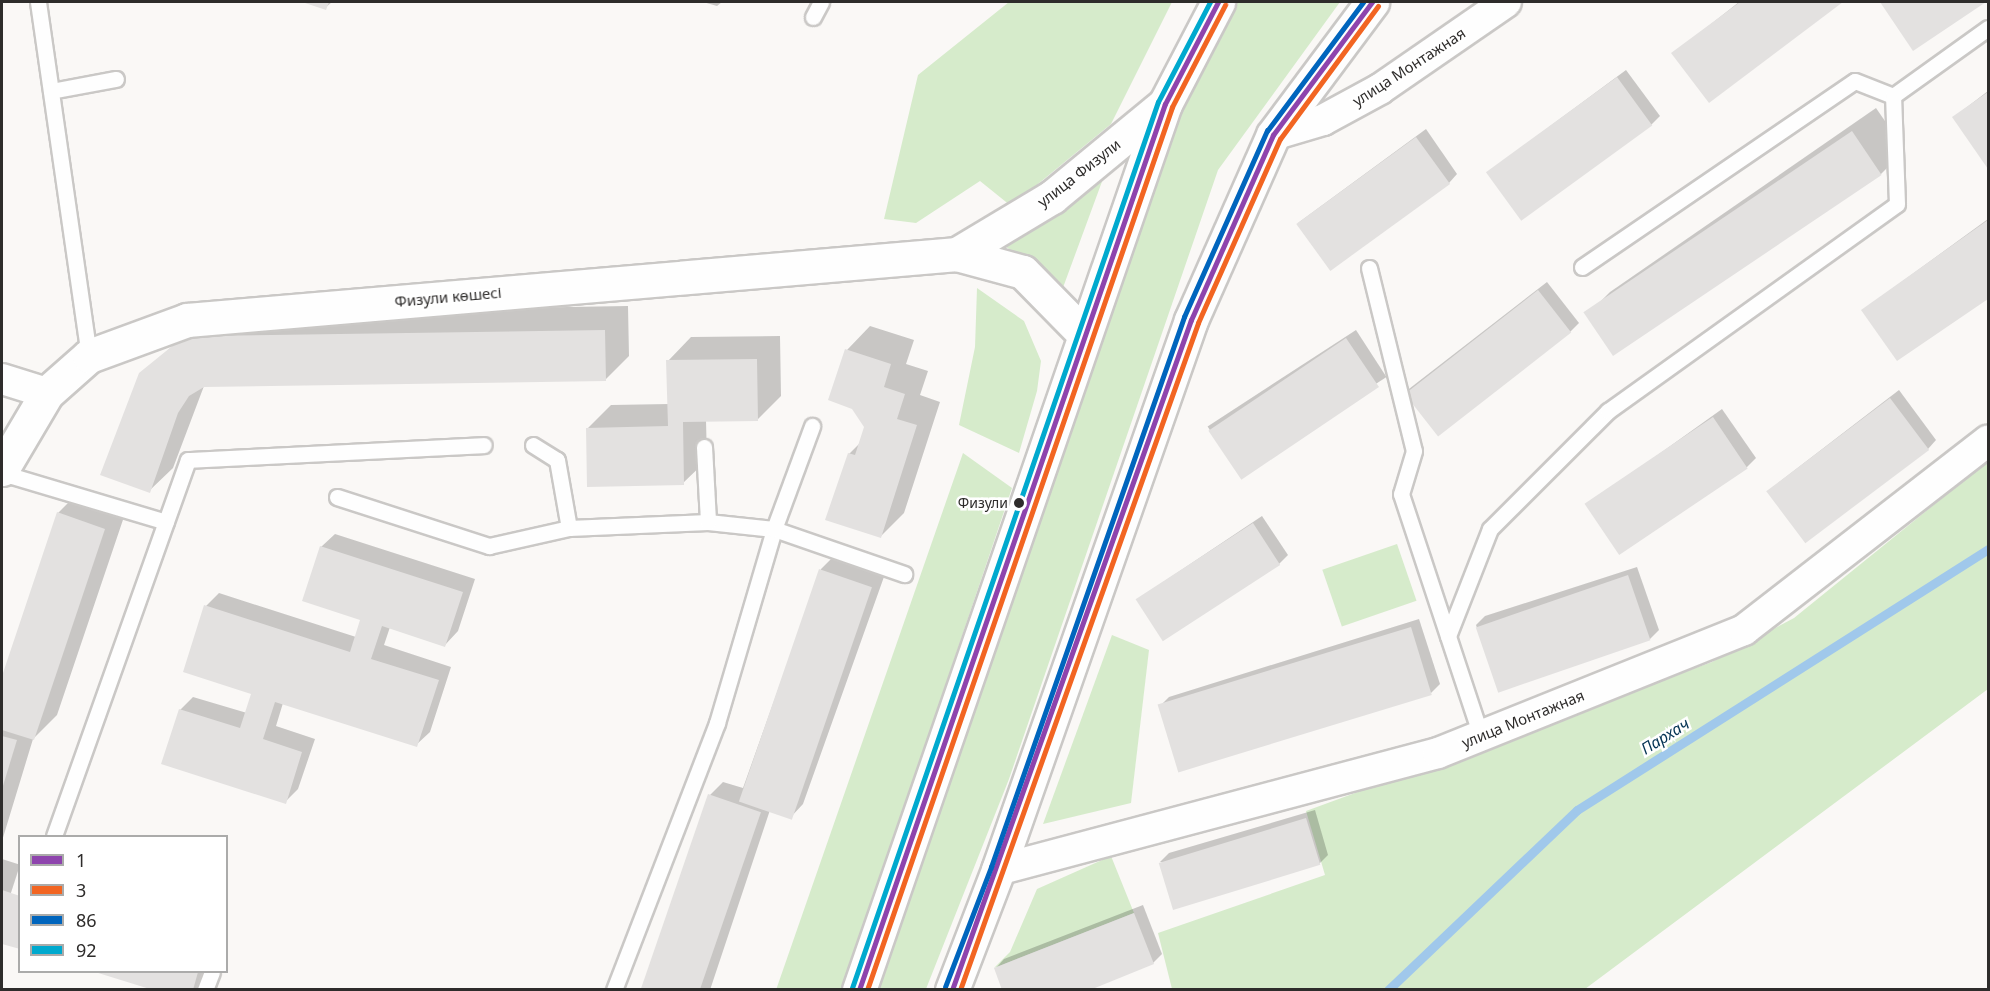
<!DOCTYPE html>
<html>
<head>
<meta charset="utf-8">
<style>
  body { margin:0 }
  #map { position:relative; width:1990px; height:991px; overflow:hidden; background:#faf8f6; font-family:"Noto Sans",sans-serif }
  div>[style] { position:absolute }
  .green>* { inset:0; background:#d6ebcb; transform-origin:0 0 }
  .shadow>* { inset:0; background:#0003; transform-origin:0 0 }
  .stream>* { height:9px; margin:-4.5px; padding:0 4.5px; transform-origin:4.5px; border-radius:4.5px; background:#a0c8eb }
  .building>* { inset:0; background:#e3e1e0; transform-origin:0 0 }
  .roads { filter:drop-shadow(2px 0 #cac8c6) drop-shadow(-2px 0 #cac8c6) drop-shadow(0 2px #cac8c6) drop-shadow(0 -2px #cac8c6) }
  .service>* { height:15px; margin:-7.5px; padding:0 7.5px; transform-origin:7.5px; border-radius:7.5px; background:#fefefe }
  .minor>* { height:30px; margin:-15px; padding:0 15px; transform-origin:15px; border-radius:15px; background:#fefefe }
  .tertiary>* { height:33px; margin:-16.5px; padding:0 16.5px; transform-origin:16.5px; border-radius:16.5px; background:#fefefe }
  .primary>* { height:33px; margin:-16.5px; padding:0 16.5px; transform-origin:16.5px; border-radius:16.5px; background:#fefefe }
  .bus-1>* { height:4.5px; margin:-2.25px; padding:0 2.25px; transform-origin:2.25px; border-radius:2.25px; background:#8e44ad }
  .bus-2>* { height:4.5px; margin:-2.25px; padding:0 2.25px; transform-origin:2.25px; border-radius:2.25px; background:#f26522 }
  .bus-3>* { height:4.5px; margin:-2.25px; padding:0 2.25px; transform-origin:2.25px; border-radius:2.25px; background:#0065bd }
  .bus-4>* { height:4.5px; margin:-2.25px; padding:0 2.25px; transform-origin:2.25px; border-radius:2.25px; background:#00a9ce }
  .dots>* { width:16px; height:16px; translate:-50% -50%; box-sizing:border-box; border:3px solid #fff; border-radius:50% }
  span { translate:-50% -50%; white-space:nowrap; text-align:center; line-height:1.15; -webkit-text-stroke:5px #fff; paint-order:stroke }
  .bus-label { font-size:14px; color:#2e2c2b }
  .right { translate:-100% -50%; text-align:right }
  .street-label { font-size:15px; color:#2e2c2b }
  .water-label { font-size:16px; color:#053454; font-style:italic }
  .frame { position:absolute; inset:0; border:3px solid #2e2c2b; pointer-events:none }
  .legend { position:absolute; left:18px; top:835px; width:210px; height:138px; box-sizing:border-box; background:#fff; border:2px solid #ababaa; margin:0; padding:8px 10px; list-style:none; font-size:18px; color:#2e2c2b }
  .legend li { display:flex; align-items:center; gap:12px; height:30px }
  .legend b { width:30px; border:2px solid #ababaa }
</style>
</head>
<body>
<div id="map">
  <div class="green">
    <i style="clip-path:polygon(1009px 2px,1172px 2px,1111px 124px,1011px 206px,980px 181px,916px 223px,884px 219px,918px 75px)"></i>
    <i style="clip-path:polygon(1236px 2px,1340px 2px,1218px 170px,1009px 779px,926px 989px,872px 990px,1174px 110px)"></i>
    <i style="clip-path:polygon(1107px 168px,1061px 293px,1034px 263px,997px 242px)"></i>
    <i style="clip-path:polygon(977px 288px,1024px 321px,1041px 361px,1037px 391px,1019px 453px,959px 425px,975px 347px)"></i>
    <i style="clip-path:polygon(963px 453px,1012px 488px,843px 989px,776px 990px)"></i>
    <i style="clip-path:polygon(1988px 461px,1988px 689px,1585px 989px,1172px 989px,1158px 933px,1325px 875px,1306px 811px,1712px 662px,1794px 618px)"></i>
    <i style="left:1397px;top:544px;width:60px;height:79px;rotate:71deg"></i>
    <i style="clip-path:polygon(1112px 635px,1149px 650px,1131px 803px,1043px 824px)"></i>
    <i style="clip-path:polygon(1111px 856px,1134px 913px,994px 968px,1010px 952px,1037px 889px)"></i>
  </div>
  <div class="shadow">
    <i style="clip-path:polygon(306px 2px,332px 2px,325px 8px)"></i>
    <i style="clip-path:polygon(703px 2px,722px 2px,717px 6px)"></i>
    <i style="clip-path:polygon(1739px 2px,1841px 2px,1709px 101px,1673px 54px)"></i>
    <i style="clip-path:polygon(1882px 2px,1983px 2px,1913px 48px)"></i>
    <i style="clip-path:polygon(1626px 70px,1660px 116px,1651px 125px,1488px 172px)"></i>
    <i style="clip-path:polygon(1988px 91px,1988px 165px,1954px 117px)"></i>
    <i style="clip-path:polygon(1876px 108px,1905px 150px,1881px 174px,1587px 315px,1610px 292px)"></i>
    <i style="clip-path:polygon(1426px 129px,1457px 174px,1449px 183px,1298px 223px)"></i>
    <i style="clip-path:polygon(1988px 219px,1988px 297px,1897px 359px,1863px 310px)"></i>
    <i style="clip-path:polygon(1547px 282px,1579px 323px,1570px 332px,1405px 392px)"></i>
    <i style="clip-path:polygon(628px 306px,629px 356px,605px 380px,204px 386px,173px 468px,149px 491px,141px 374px,202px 320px,228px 313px)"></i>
    <i style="clip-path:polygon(870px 326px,914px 340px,906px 364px,928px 371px,920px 395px,940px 402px,904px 513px,880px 537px,849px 454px,861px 442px,866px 426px,847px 350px)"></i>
    <i style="left:1356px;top:330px;width:56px;height:177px;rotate:57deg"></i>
    <i style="clip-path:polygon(780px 336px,781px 396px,758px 419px,706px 420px,707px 460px,683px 483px,587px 429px,611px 405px,669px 404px,668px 361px,691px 337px)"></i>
    <i style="clip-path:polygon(1899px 390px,1936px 440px,1928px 449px,1778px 483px)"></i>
    <i style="clip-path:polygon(1722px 409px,1756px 458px,1747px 467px,1588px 505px)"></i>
    <i style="clip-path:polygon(82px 489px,128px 505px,57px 715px,33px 739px,2px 841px,2px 681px,58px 513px)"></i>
    <i style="clip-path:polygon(1262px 516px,1288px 555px,1279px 564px,1138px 599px)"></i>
    <i style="clip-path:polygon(335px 534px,475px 579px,458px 631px,445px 645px,390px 627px,384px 645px,451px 667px,430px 732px,416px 745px,283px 703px,276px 726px,315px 739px,298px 789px,285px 802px,180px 710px,193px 697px,247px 713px,253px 693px,206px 606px,219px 593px,356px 637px,362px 619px,321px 547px)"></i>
    <i style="clip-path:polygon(834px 556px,885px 574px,803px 804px,790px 818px,770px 810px,710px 990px,646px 990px,710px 795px,723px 782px,743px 788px,821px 569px)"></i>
    <i style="clip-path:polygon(1637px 567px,1659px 630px,1650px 639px,1497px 685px,1476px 625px,1485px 616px)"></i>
    <i style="clip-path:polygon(1419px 619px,1440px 684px,1431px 693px,1160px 706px,1169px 697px)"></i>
    <i style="clip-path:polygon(1315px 810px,1328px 855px,1319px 864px,1160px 862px,1169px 853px)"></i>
    <i style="left:2px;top:859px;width:19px;height:83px;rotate:18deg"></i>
    <i style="clip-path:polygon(1143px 905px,1162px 954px,1153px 963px,996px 968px,1004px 959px)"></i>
    <i style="clip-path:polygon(99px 972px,214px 972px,198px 990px,158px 990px)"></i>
  </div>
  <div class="stream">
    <i style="left:1388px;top:990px;width:261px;rotate:-43.6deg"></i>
    <i style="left:1577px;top:810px;width:487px;rotate:-32.4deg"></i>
  </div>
  <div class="building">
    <i style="clip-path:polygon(302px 2px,329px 2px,326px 10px)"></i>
    <i style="clip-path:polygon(1740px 2px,1843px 2px,1709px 103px,1671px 53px)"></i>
    <i style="clip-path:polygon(1880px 2px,1986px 2px,1913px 51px)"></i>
    <i style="left:1617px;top:77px;width:60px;height:162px;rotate:54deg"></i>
    <i style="clip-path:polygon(1988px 92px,1988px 169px,1952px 117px)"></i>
    <i style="left:1852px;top:131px;width:53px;height:324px;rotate:56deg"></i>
    <i style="left:1416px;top:137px;width:58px;height:148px;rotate:54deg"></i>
    <i style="clip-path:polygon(1988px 220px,1988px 299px,1897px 361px,1861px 310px)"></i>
    <i style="left:1538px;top:290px;width:54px;height:169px;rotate:52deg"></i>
    <i style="clip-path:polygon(605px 330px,606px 381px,204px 387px,189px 396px,178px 413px,150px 493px,100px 475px,139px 373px,176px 343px,203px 336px)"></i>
    <i style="left:1346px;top:338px;width:59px;height:166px;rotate:56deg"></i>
    <i style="clip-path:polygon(845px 349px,891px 364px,884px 387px,905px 394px,897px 419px,917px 425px,881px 538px,825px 520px,848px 453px,855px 455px,864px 427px,852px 409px,828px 400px)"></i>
    <i style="clip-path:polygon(757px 359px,758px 421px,683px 422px,684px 485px,587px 487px,586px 428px,668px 426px,666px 360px)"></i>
    <i style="left:1890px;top:398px;width:65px;height:155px;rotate:53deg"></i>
    <i style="left:1713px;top:417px;width:62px;height:155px;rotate:56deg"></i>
    <i style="clip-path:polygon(57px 512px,105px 529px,34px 740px,2px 730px,2px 676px)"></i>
    <i style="left:1253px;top:523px;width:50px;height:140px;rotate:57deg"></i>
    <i style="clip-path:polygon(320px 546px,463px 592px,445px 647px,382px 626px,371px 659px,439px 680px,417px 747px,275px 702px,263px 739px,302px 752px,286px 804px,161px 764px,179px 709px,240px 728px,251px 694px,183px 672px,204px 605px,350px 652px,360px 620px,302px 601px)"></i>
    <i style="left:819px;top:569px;width:56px;height:246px;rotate:19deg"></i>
    <i style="left:1628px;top:575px;width:69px;height:161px;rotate:71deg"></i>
    <i style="left:1411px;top:627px;width:71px;height:265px;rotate:73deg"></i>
    <i style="clip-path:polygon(2px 736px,17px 740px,2px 789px)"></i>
    <i style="left:708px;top:794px;width:56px;height:206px;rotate:19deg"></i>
    <i style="left:1306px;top:818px;width:49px;height:154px;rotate:73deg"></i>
    <i style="clip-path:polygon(2px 890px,20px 896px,20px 949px,2px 944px)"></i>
    <i style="clip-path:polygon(1134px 913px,1154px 964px,1090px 990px,1002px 990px,994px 968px)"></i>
    <i style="clip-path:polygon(95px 972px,198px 972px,193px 990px,153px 990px)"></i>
  </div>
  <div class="roads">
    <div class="service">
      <i style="left:38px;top:2px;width:358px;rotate:81.8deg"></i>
      <i style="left:813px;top:17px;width:17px;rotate:-62deg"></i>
      <i style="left:51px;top:91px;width:66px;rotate:-10.5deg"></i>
      <i style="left:1582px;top:267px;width:330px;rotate:-34.3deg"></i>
      <i style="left:1855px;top:81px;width:41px;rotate:21.5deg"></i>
      <i style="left:1369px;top:268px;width:188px;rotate:76.2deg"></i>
      <i style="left:1414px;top:451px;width:45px;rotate:106.8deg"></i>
      <i style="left:1401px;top:494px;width:255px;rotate:71.7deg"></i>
      <i style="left:533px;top:445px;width:28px;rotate:32deg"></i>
      <i style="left:557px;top:460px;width:69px;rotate:80deg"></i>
      <i style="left:569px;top:528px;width:139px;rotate:-2.5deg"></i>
      <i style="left:708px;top:522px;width:66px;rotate:6.1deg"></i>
      <i style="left:774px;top:529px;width:138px;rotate:19.1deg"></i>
      <i style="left:704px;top:447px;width:75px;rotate:86.9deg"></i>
      <i style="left:2px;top:473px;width:171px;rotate:16.6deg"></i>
      <i style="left:337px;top:497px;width:160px;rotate:17.9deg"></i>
      <i style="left:489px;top:546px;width:82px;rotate:-12.7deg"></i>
      <i style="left:1448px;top:636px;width:115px;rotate:-68.6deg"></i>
      <i style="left:1490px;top:529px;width:167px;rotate:-45deg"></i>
      <i style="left:1608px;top:411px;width:355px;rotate:-35.6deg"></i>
      <i style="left:1897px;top:204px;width:108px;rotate:-92.1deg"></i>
      <i style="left:1893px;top:96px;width:117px;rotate:-35.6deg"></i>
      <i style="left:54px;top:836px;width:399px;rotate:-70.4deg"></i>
      <i style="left:188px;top:460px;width:296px;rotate:-2.9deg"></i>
      <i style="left:205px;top:990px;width:19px;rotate:-69deg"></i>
      <i style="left:614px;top:990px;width:286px;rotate:-68.9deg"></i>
      <i style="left:717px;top:723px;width:202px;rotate:-73.6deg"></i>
      <i style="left:774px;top:529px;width:110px;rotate:-69.7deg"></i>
    </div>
    <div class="minor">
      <i style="left:1273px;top:135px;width:52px;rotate:-16.7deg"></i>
      <i style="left:1323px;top:120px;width:65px;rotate:-28.5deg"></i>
      <i style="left:1380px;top:89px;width:153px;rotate:-34.6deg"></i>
      <i style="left:2px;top:379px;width:47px;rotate:17.3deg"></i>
      <i style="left:998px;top:870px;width:455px;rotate:-14.9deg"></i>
      <i style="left:1438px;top:753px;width:330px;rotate:-21.9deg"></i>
      <i style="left:1744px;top:630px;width:309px;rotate:-37.8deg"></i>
    </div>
    <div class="tertiary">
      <i style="left:957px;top:254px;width:111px;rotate:-31deg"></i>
      <i style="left:1052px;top:197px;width:146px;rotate:-39.5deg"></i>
      <i style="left:2px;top:469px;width:88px;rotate:-59.4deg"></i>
      <i style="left:47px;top:393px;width:56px;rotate:-41.4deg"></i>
      <i style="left:89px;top:356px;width:104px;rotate:-20.2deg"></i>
      <i style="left:187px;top:320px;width:773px;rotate:-4.9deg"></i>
      <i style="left:957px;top:254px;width:68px;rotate:15.3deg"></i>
      <i style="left:1023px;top:272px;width:88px;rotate:45.5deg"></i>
    </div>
    <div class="primary">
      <i style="left:859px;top:990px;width:937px;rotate:-70.95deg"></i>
      <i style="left:1165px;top:104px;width:115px;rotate:-62.5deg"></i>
      <i style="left:952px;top:990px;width:129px;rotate:-69deg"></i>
      <i style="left:998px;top:870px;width:583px;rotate:-70.66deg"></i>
      <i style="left:1191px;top:320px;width:202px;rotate:-66.1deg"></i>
      <i style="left:1273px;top:135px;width:166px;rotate:-53.3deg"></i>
    </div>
  </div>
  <div class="bus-1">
    <i style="left:859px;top:990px;width:937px;rotate:-70.95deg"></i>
    <i style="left:1165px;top:104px;width:115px;rotate:-62.5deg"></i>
    <i style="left:952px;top:990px;width:711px;rotate:-70.37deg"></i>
    <i style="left:1191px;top:320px;width:202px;rotate:-66.1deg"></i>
    <i style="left:1273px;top:135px;width:166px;rotate:-53.3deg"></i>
  </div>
  <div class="bus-2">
    <i style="left:867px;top:990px;width:934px;rotate:-70.94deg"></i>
    <i style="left:1172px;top:107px;width:115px;rotate:-62.5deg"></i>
    <i style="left:960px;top:990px;width:708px;rotate:-70.36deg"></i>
    <i style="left:1198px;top:323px;width:201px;rotate:-66deg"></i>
    <i style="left:1280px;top:139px;width:165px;rotate:-53.6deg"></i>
  </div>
  <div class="bus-3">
    <i style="left:945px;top:987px;width:129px;rotate:-69deg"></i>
    <i style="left:991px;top:867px;width:583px;rotate:-70.66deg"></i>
    <i style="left:1184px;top:317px;width:204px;rotate:-66deg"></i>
    <i style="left:1267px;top:131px;width:161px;rotate:-53.3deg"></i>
  </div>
  <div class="bus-4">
    <i style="left:852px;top:988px;width:937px;rotate:-70.95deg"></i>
    <i style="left:1158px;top:102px;width:113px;rotate:-62.5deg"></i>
  </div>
  <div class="dots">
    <i style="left:1019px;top:503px;background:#2e2c2b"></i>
  </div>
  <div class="bus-label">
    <span class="right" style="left:1008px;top:503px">Физули</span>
  </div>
  <div class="street-label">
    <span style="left:1409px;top:67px;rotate:-33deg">улица Монтажная</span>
    <span style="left:1079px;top:173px;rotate:-38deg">улица Физули</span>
    <span style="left:448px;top:297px;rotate:-5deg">Физули көшесі</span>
    <span style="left:1523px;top:719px;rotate:-22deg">улица Монтажная</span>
  </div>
  <div class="water-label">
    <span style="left:1665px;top:736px;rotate:-32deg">Пархач</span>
  </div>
  <div class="frame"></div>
  <ul class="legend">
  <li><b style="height:8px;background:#8e44ad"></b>1</li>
  <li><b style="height:8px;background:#f26522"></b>3</li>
  <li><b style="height:8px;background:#0065bd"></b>86</li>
  <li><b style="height:8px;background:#00a9ce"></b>92</li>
  </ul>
</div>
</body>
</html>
